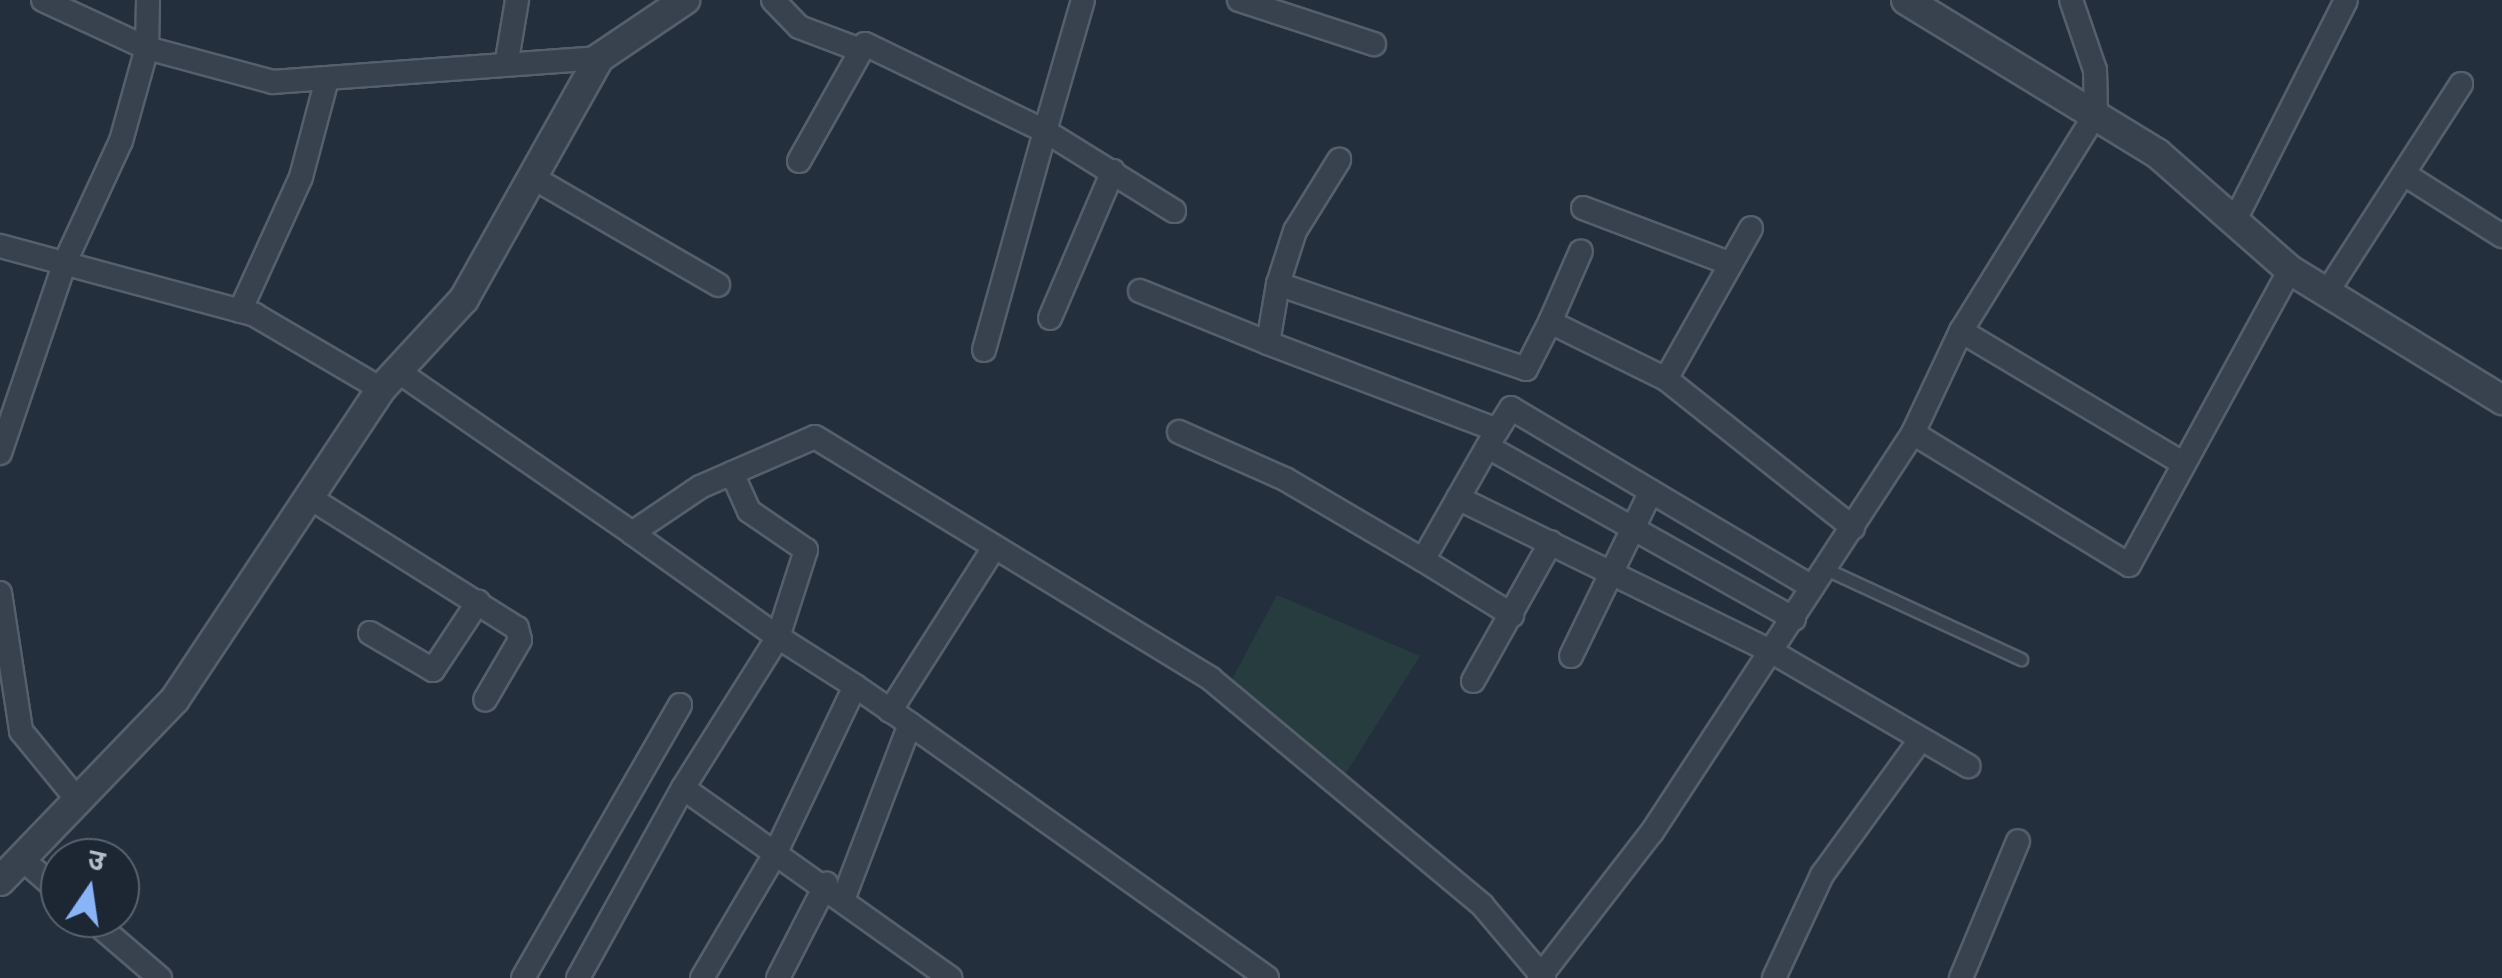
<!DOCTYPE html>
<html>
<head>
<meta charset="utf-8">
<style>
  body { margin:0 }
  #map { position:relative; width:2502px; height:978px; overflow:hidden; background:#242f3e; font-family:Roboto,"Noto Sans Devanagari",sans-serif }
  div>[style] { position:absolute }
  .green>* { inset:0; background:#263c3f }
  .roads { filter:drop-shadow(2px 0 #565f6c) drop-shadow(-2px 0 #565f6c) drop-shadow(0 2px #565f6c) drop-shadow(0 -2px #565f6c) }
  .service>* { height:11px; margin:-5.5px; padding:0 5.5px; transform-origin:5.5px; border-radius:5.5px; background:#38414e }
  .minor>* { height:22px; margin:-11px; padding:0 11px; transform-origin:11px; border-radius:11px; background:#38414e }
  .tertiary>* { height:28px; margin:-14px; padding:0 14px; transform-origin:14px; border-radius:14px; background:#38414e }
  span { translate:-50% -50%; white-space:nowrap; text-align:center; line-height:1.15; -webkit-text-stroke:8px #1d2633; paint-order:stroke }
  .north { position:absolute; left:40px; top:838px; width:100px; height:100px; box-sizing:border-box; background:#1d2633; border:2px solid #59626f; border-radius:50%; rotate:13deg; font-size:28px; font-weight:700; line-height:40px; text-align:center; color:#b4bcc9 }
  .north::after { content:''; display:block; margin:auto; width:35px; height:45px; background:#8ab4f8; clip-path:polygon(50% 0,100% 100%,50% 72%,0 100%) }
</style>
</head>
<body>
<div id="map">
  <div class="green">
    <i style="clip-path:polygon(1277px 595px,1420px 656px,1346px 773px,1231px 681px)"></i>
  </div>
  <div class="roads">
    <div class="service">
      <i style="left:1826px;top:569px;width:215px;rotate:24.8deg"></i>
    </div>
    <div class="minor">
      <i style="left:43px;top:0;width:115px;rotate:24.8deg"></i>
      <i style="left:147px;top:48px;width:131px;rotate:15.1deg"></i>
      <i style="left:273px;top:82px;width:327px;rotate:-4.2deg"></i>
      <i style="left:773px;top:0;width:37px;rotate:46deg"></i>
      <i style="left:799px;top:27px;width:60px;rotate:20.6deg"></i>
      <i style="left:1239px;top:0;width:142px;rotate:18.1deg"></i>
      <i style="left:507px;top:60px;width:61px;rotate:-80.5deg"></i>
      <i style="left:799px;top:161px;width:134px;rotate:-60.6deg"></i>
      <i style="left:865px;top:44px;width:200px;rotate:25.8deg"></i>
      <i style="left:1045px;top:131px;width:136px;rotate:-73.8deg"></i>
      <i style="left:2404px;top:174px;width:116px;rotate:32.3deg"></i>
      <i style="left:532px;top:177px;width:215px;rotate:30.1deg"></i>
      <i style="left:1583px;top:208px;width:158px;rotate:20.7deg"></i>
      <i style="left:2235px;top:220px;width:246px;rotate:-63.2deg"></i>
      <i style="left:0;top:246px;width:264px;rotate:15.1deg"></i>
      <i style="left:255px;top:315px;width:146px;rotate:30.4deg"></i>
      <i style="left:1278px;top:284px;width:56px;rotate:-72.2deg"></i>
      <i style="left:1295px;top:231px;width:84px;rotate:-58.2deg"></i>
      <i style="left:2329px;top:289px;width:244px;rotate:-57.2deg"></i>
      <i style="left:1140px;top:291px;width:138px;rotate:22.1deg"></i>
      <i style="left:240px;top:311px;width:147px;rotate:-65.5deg"></i>
      <i style="left:301px;top:177px;width:101px;rotate:-75.1deg"></i>
      <i style="left:1050px;top:318px;width:160px;rotate:-66.8deg"></i>
      <i style="left:1550px;top:322px;width:77px;rotate:-66.4deg"></i>
      <i style="left:1961px;top:331px;width:256px;rotate:-58.2deg"></i>
      <i style="left:2096px;top:113px;width:43px;rotate:-91.3deg"></i>
      <i style="left:2095px;top:70px;width:74px;rotate:-108.9deg"></i>
      <i style="left:984px;top:350px;width:227px;rotate:-74.4deg"></i>
      <i style="left:1045px;top:131px;width:152px;rotate:31.8deg"></i>
      <i style="left:399px;top:372px;width:283px;rotate:34.6deg"></i>
      <i style="left:632px;top:533px;width:82px;rotate:-34.1deg"></i>
      <i style="left:700px;top:487px;width:125px;rotate:-23.5deg"></i>
      <i style="left:815px;top:437px;width:464px;rotate:31.4deg"></i>
      <i style="left:1211px;top:679px;width:353px;rotate:39.8deg"></i>
      <i style="left:1482px;top:905px;width:96px;rotate:49.7deg"></i>
      <i style="left:1666px;top:379px;width:173px;rotate:-60.6deg"></i>
      <i style="left:1179px;top:432px;width:116px;rotate:23.9deg"></i>
      <i style="left:1285px;top:479px;width:160px;rotate:30.4deg"></i>
      <i style="left:1423px;top:560px;width:150px;rotate:-60.4deg"></i>
      <i style="left:1913px;top:433px;width:113px;rotate:-64.8deg"></i>
      <i style="left:1961px;top:331px;width:256px;rotate:30.8deg"></i>
      <i style="left:1488px;top:447px;width:351px;rotate:29.3deg"></i>
      <i style="left:0;top:453px;width:202px;rotate:-71.2deg"></i>
      <i style="left:65px;top:262px;width:133px;rotate:-65.2deg"></i>
      <i style="left:121px;top:141px;width:97px;rotate:-74.4deg"></i>
      <i style="left:147px;top:48px;width:48px;rotate:-88.8deg"></i>
      <i style="left:732px;top:473px;width:42px;rotate:65.9deg"></i>
      <i style="left:749px;top:511px;width:69px;rotate:34.4deg"></i>
      <i style="left:806px;top:550px;width:91px;rotate:107.8deg"></i>
      <i style="left:778px;top:637px;width:91px;rotate:32.5deg"></i>
      <i style="left:307px;top:496px;width:248px;rotate:32.2deg"></i>
      <i style="left:517px;top:628px;width:12px;rotate:76deg"></i>
      <i style="left:520px;top:640px;width:69px;rotate:120.3deg"></i>
      <i style="left:1458px;top:498px;width:352px;rotate:26.1deg"></i>
      <i style="left:1774px;top:653px;width:225px;rotate:30.2deg"></i>
      <i style="left:632px;top:533px;width:179px;rotate:35.5deg"></i>
      <i style="left:778px;top:637px;width:178px;rotate:122.2deg"></i>
      <i style="left:683px;top:788px;width:328px;rotate:35.4deg"></i>
      <i style="left:1423px;top:560px;width:105px;rotate:31.7deg"></i>
      <i style="left:1812px;top:587px;width:350px;rotate:-149.3deg"></i>
      <i style="left:1511px;top:408px;width:26px;rotate:122deg"></i>
      <i style="left:1497px;top:430px;width:245px;rotate:-159.2deg"></i>
      <i style="left:1268px;top:343px;width:60px;rotate:-80.4deg"></i>
      <i style="left:1278px;top:284px;width:262px;rotate:18.9deg"></i>
      <i style="left:1526px;top:369px;width:53px;rotate:-62.9deg"></i>
      <i style="left:1550px;top:322px;width:129px;rotate:26.2deg"></i>
      <i style="left:1666px;top:379px;width:239px;rotate:38.5deg"></i>
      <i style="left:0;top:593px;width:140px;rotate:81.3deg"></i>
      <i style="left:21px;top:731px;width:85px;rotate:50.7deg"></i>
      <i style="left:370px;top:633px;width:73px;rotate:30.4deg"></i>
      <i style="left:433px;top:670px;width:82px;rotate:-56.5deg"></i>
      <i style="left:1571px;top:656px;width:183px;rotate:-64.1deg"></i>
      <i style="left:1473px;top:681px;width:159px;rotate:-60.7deg"></i>
      <i style="left:890px;top:711px;width:190px;rotate:-57.5deg"></i>
      <i style="left:21px;top:858px;width:52px;rotate:41.1deg"></i>
      <i style="left:844px;top:897px;width:185px;rotate:-69.1deg"></i>
      <i style="left:910px;top:724px;width:438px;rotate:35.4deg"></i>
      <i style="left:90px;top:918px;width:92px;rotate:40.6deg"></i>
      <i style="left:523px;top:978px;width:315px;rotate:-60.1deg"></i>
      <i style="left:578px;top:978px;width:217px;rotate:-61.1deg"></i>
      <i style="left:702px;top:978px;width:144px;rotate:-59.5deg"></i>
      <i style="left:775px;top:854px;width:186px;rotate:-64.5deg"></i>
      <i style="left:855px;top:686px;width:67px;rotate:34.6deg"></i>
      <i style="left:778px;top:978px;width:106px;rotate:-62.9deg"></i>
      <i style="left:1539px;top:978px;width:185px;rotate:-52.3deg"></i>
      <i style="left:1652px;top:832px;width:477px;rotate:-56.8deg"></i>
      <i style="left:1913px;top:433px;width:253px;rotate:31.4deg"></i>
      <i style="left:2129px;top:565px;width:336px;rotate:-61.4deg"></i>
      <i style="left:1774px;top:978px;width:114px;rotate:-65deg"></i>
      <i style="left:1822px;top:875px;width:167px;rotate:-54deg"></i>
      <i style="left:1961px;top:978px;width:148px;rotate:-67.4deg"></i>
    </div>
    <div class="tertiary">
      <i style="left:1906px;top:0;width:295px;rotate:31.4deg"></i>
      <i style="left:2158px;top:154px;width:176px;rotate:41.3deg"></i>
      <i style="left:2290px;top:270px;width:249px;rotate:31.5deg"></i>
      <i style="left:0;top:881px;width:252px;rotate:-46.1deg"></i>
      <i style="left:175px;top:699px;width:372px;rotate:-56.4deg"></i>
      <i style="left:381px;top:389px;width:122px;rotate:-47.3deg"></i>
      <i style="left:464px;top:299px;width:276px;rotate:-60.7deg"></i>
      <i style="left:599px;top:58px;width:104px;rotate:-34deg"></i>
    </div>
  </div>
  <div class="north">उ</div>
</div>
</body>
</html>
